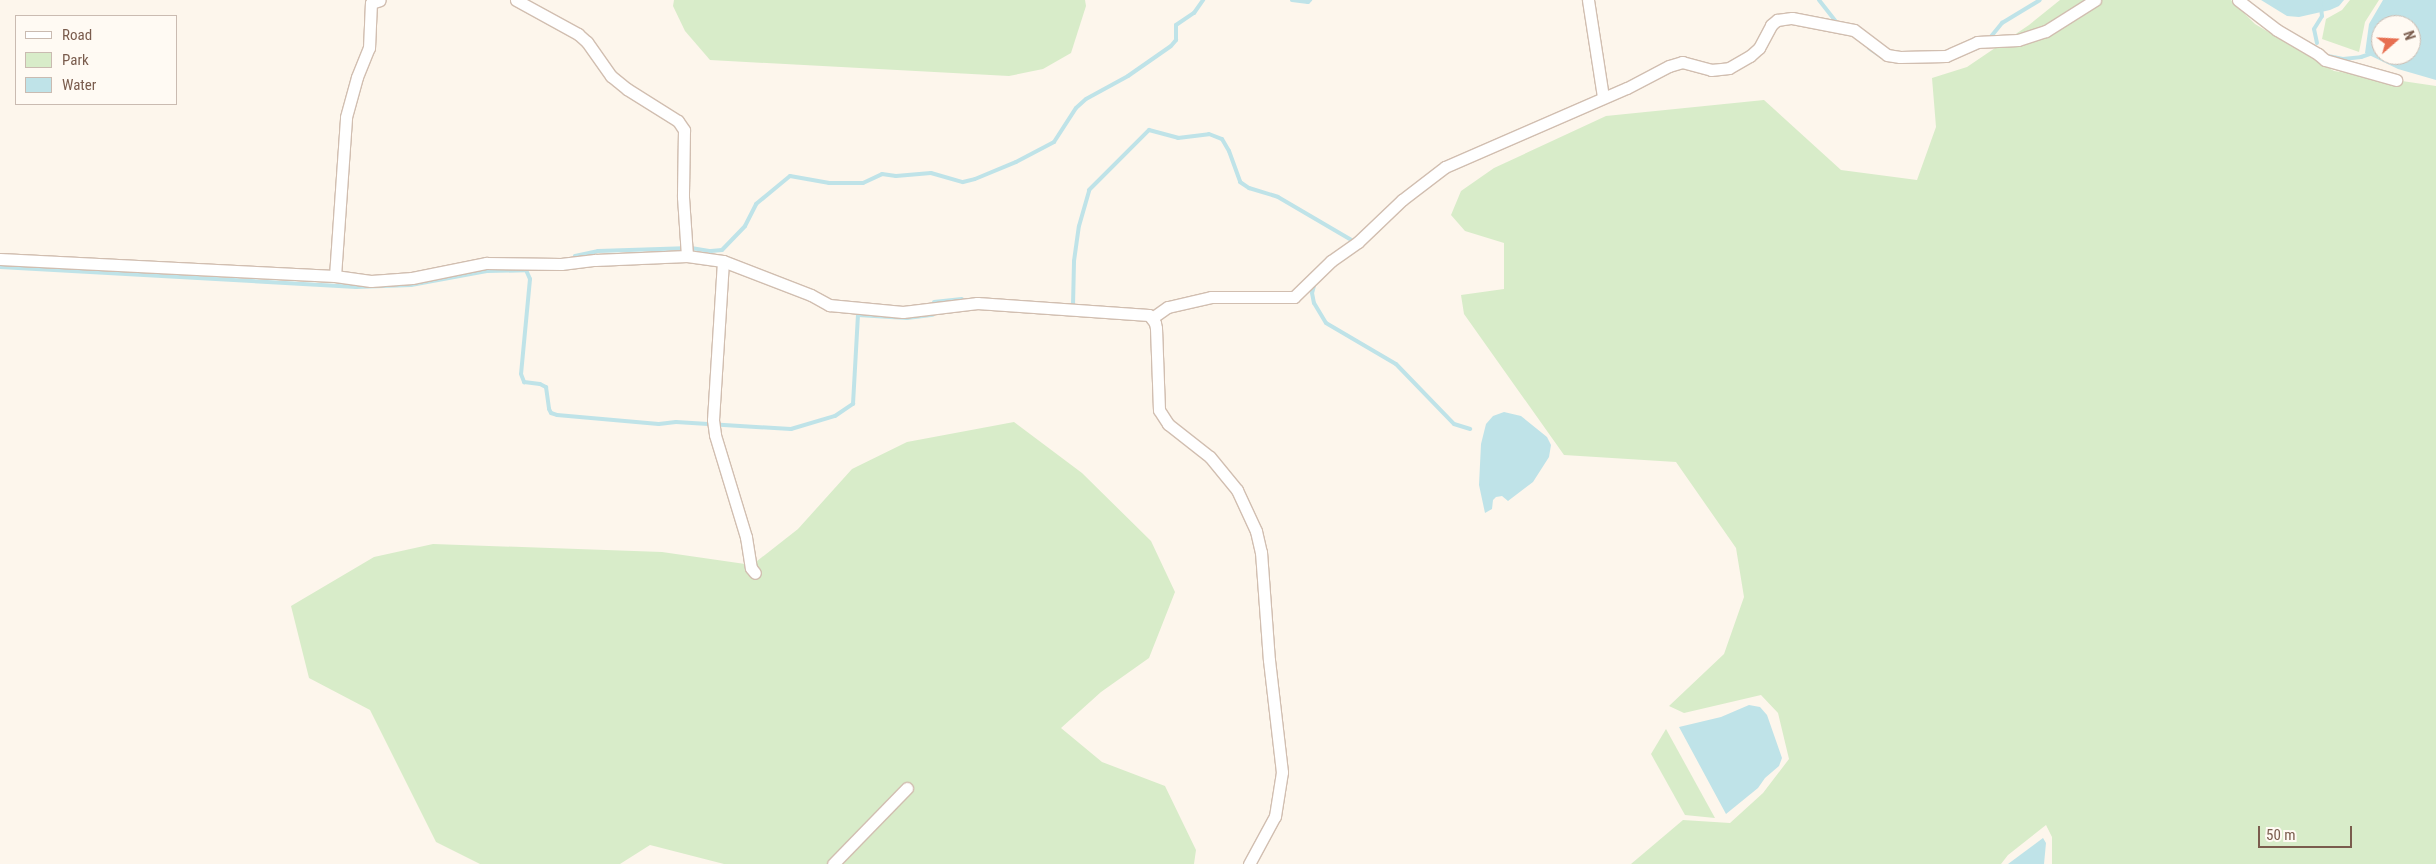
<!DOCTYPE html>
<html>
<head>
<meta charset="utf-8">
<style>
  body { margin:0 }
  #map { position:relative; width:2436px; height:864px; overflow:hidden; background:#fdf6ec; font-family:"Roboto Condensed",sans-serif }
  div>[style] { position:absolute }
  .green>* { inset:0; background:#d8ecc9 }
  .water>* { inset:0; background:#bfe3e8 }
  .stream>* { height:4px; margin:-2px; padding:0 2px; transform-origin:2px; border-radius:2px; background:#bfe3e8 }
  .roads { filter:drop-shadow(1px 0 #d1beb0) drop-shadow(-1px 0 #d1beb0) drop-shadow(0 1px #d1beb0) drop-shadow(0 -1px #d1beb0) }
  .minor>* { height:11px; margin:-5.5px; padding:0 5.5px; transform-origin:5.5px; border-radius:5.5px; background:#fff }
  span { translate:-50% -50%; white-space:nowrap; text-align:center; line-height:1.15; -webkit-text-stroke:5px #fffaf3; paint-order:stroke }
  .legend { position:absolute; left:15px; top:15px; width:162px; height:90px; box-sizing:border-box; background:#fffaf3; border:1px solid #cabbb1; margin:0; padding:6px 9px; list-style:none; font-size:15px; color:#7a5c4d }
  .legend li { display:flex; align-items:center; gap:10px; height:25px }
  .legend b { width:25px; border:1px solid #cabbb1 }
  .north { position:absolute; left:2371px; top:15px; width:50px; height:50px; box-sizing:border-box; background:#fffaf3; border:1px solid #cabbb1; border-radius:50%; rotate:71deg; font-size:14px; font-weight:700; line-height:20px; text-align:center; color:#7a5c4d }
  .north::after { content:''; display:block; margin:auto; width:18px; height:22px; background:#e76f51; clip-path:polygon(50% 0,100% 100%,50% 72%,0 100%) }
  .scale { position:absolute; left:2258px; top:826px; width:94px; height:22px; box-sizing:border-box; border:2px solid #7a5c4d; border-top:0; padding-left:6px; font-size:15px; line-height:18px; white-space:nowrap; color:#7a5c4d; -webkit-text-stroke:4px #fffaf3; paint-order:stroke }
</style>
</head>
<body>
<div id="map">
  <div class="green">
    <i style="clip-path:polygon(674px 0,1085px 0,1086px 6px,1071px 53px,1043px 69px,1009px 76px,710px 60px,685px 31px,673px 6px)"></i>
    <i style="clip-path:polygon(2060px 0,2231px 0,2255px 24px,2334px 71px,2436px 86px,2436px 864px,2052px 864px,2052px 837px,2046px 825px,2008px 855px,2001px 864px,1631px 864px,1683px 820px,1730px 823px,1763px 793px,1789px 759px,1778px 713px,1761px 695px,1684px 713px,1669px 706px,1724px 654px,1744px 597px,1736px 548px,1676px 462px,1564px 455px,1464px 314px,1461px 295px,1504px 289px,1504px 243px,1465px 231px,1451px 215px,1461px 191px,1494px 168px,1606px 116px,1764px 100px,1841px 170px,1917px 180px,1936px 127px,1932px 78px,1967px 67px,2029px 25px)"></i>
    <i style="clip-path:polygon(2350px 0,2379px 0,2365px 22px,2359px 52px,2322px 39px,2326px 19px,2342px 10px)"></i>
    <i style="clip-path:polygon(1014px 422px,1082px 473px,1151px 541px,1175px 592px,1149px 658px,1101px 692px,1061px 728px,1102px 762px,1165px 786px,1196px 850px,1194px 864px,724px 864px,650px 845px,620px 864px,480px 864px,436px 842px,370px 710px,309px 678px,291px 606px,374px 557px,433px 544px,662px 552px,752px 565px,798px 529px,852px 469px,907px 442px)"></i>
    <i style="clip-path:polygon(1666px 729px,1715px 818px,1685px 815px,1651px 754px)"></i>
  </div>
  <div class="water">
    <i style="clip-path:polygon(2261px 0,2344px 0,2339px 6px,2330px 10px,2299px 17px,2287px 16px)"></i>
    <i style="clip-path:polygon(evenodd,2383px 0,2436px 0,2436px 80px,2398px 69px,2365px 53px,2369px 24px,2383px 0,2381px 25px,2411px 25px,2411px 55px,2381px 55px,2381px 25px)"></i>
    <i style="clip-path:polygon(1504px 412px,1521px 416px,1547px 437px,1551px 445px,1549px 457px,1533px 482px,1508px 501px,1502px 496px,1496px 497px,1493px 500px,1492px 509px,1485px 513px,1479px 485px,1481px 444px,1486px 424px,1493px 416px)"></i>
    <i style="clip-path:polygon(1749px 705px,1760px 707px,1767px 715px,1782px 758px,1779px 766px,1765px 778px,1758px 788px,1726px 814px,1679px 727px,1721px 717px)"></i>
    <i style="clip-path:polygon(2043px 838px,2046px 843px,2044px 864px,2008px 864px)"></i>
  </div>
  <div class="stream">
    <i style="left:1292px;top:0;width:16px;rotate:7deg"></i>
    <i style="left:1308px;top:2px;width:3px;rotate:-45deg"></i>
    <i style="left:1819px;top:0;width:28px;rotate:52deg"></i>
    <i style="left:1989px;top:39px;width:21px;rotate:-51deg"></i>
    <i style="left:2002px;top:23px;width:44px;rotate:-31.2deg"></i>
    <i style="left:2317px;top:43px;width:14px;rotate:-102deg"></i>
    <i style="left:2314px;top:29px;width:15px;rotate:-58deg"></i>
    <i style="left:2322px;top:16px;width:16px;rotate:-97deg"></i>
    <i style="left:1869px;top:48px;width:16px;rotate:35deg"></i>
    <i style="left:2328px;top:56px;width:15px;rotate:11deg"></i>
    <i style="left:2343px;top:59px;width:18px;rotate:-6deg"></i>
    <i style="left:2361px;top:57px;width:9px;rotate:-18deg"></i>
    <i style="left:1945px;top:61px;width:40px;rotate:-22deg"></i>
    <i style="left:575px;top:256px;width:24px;rotate:-12deg"></i>
    <i style="left:598px;top:251px;width:93px;rotate:-1.8deg"></i>
    <i style="left:691px;top:248px;width:20px;rotate:9deg"></i>
    <i style="left:711px;top:251px;width:11px;rotate:-5deg"></i>
    <i style="left:722px;top:250px;width:33px;rotate:-46deg"></i>
    <i style="left:745px;top:226px;width:25px;rotate:-63deg"></i>
    <i style="left:756px;top:204px;width:44px;rotate:-39.5deg"></i>
    <i style="left:790px;top:176px;width:40px;rotate:10deg"></i>
    <i style="left:829px;top:183px;width:34px"></i>
    <i style="left:863px;top:183px;width:21px;rotate:-25deg"></i>
    <i style="left:882px;top:174px;width:14px;rotate:8deg"></i>
    <i style="left:896px;top:176px;width:35px;rotate:-5deg"></i>
    <i style="left:931px;top:173px;width:33px;rotate:16deg"></i>
    <i style="left:963px;top:182px;width:12px;rotate:-14deg"></i>
    <i style="left:975px;top:179px;width:44px;rotate:-22.5deg"></i>
    <i style="left:1016px;top:162px;width:43px;rotate:-27.8deg"></i>
    <i style="left:1054px;top:142px;width:40px;rotate:-57.1deg"></i>
    <i style="left:1076px;top:108px;width:13px;rotate:-42deg"></i>
    <i style="left:1086px;top:99px;width:48px;rotate:-28.7deg"></i>
    <i style="left:1128px;top:76px;width:52px;rotate:-34.9deg"></i>
    <i style="left:1171px;top:46px;width:8px;rotate:-50deg"></i>
    <i style="left:1176px;top:40px;width:15px;rotate:-90deg"></i>
    <i style="left:1176px;top:25px;width:22px;rotate:-34deg"></i>
    <i style="left:1194px;top:13px;width:16px;rotate:-55deg"></i>
    <i style="left:0;top:267px;width:357px;rotate:3.2deg"></i>
    <i style="left:356px;top:287px;width:55px;rotate:-2.1deg"></i>
    <i style="left:411px;top:285px;width:77px;rotate:-10.4deg"></i>
    <i style="left:487px;top:271px;width:39px;rotate:-1deg"></i>
    <i style="left:526px;top:270px;width:10px;rotate:66deg"></i>
    <i style="left:530px;top:279px;width:95px;rotate:95.4deg"></i>
    <i style="left:521px;top:374px;width:9px;rotate:69deg"></i>
    <i style="left:524px;top:382px;width:16px;rotate:7deg"></i>
    <i style="left:540px;top:384px;width:7px;rotate:27deg"></i>
    <i style="left:546px;top:387px;width:22px;rotate:82deg"></i>
    <i style="left:549px;top:409px;width:4px;rotate:63deg"></i>
    <i style="left:551px;top:413px;width:6px;rotate:18deg"></i>
    <i style="left:557px;top:415px;width:102px;rotate:5deg"></i>
    <i style="left:659px;top:424px;width:17px;rotate:-7deg"></i>
    <i style="left:676px;top:422px;width:115px;rotate:3.5deg"></i>
    <i style="left:791px;top:429px;width:46px;rotate:-16.5deg"></i>
    <i style="left:835px;top:416px;width:22px;rotate:-34deg"></i>
    <i style="left:853px;top:404px;width:89px;rotate:-86.8deg"></i>
    <i style="left:858px;top:315px;width:49px;rotate:3.5deg"></i>
    <i style="left:907px;top:318px;width:26px;rotate:-7deg"></i>
    <i style="left:1315px;top:282px;width:11px;rotate:105deg"></i>
    <i style="left:1312px;top:293px;width:10px;rotate:79deg"></i>
    <i style="left:1314px;top:303px;width:23px;rotate:59deg"></i>
    <i style="left:1326px;top:323px;width:81px;rotate:30.4deg"></i>
    <i style="left:1396px;top:364px;width:83px;rotate:46deg"></i>
    <i style="left:1454px;top:424px;width:17px;rotate:17deg"></i>
    <i style="left:934px;top:302px;width:28px;rotate:-6deg"></i>
    <i style="left:1073px;top:306px;width:45px;rotate:-88.7deg"></i>
    <i style="left:1074px;top:261px;width:35px;rotate:-82deg"></i>
    <i style="left:1079px;top:226px;width:37px;rotate:-74deg"></i>
    <i style="left:1089px;top:190px;width:85px;rotate:-45deg"></i>
    <i style="left:1149px;top:130px;width:30px;rotate:15deg"></i>
    <i style="left:1178px;top:138px;width:31px;rotate:-7deg"></i>
    <i style="left:1209px;top:134px;width:14px;rotate:21deg"></i>
    <i style="left:1222px;top:139px;width:14px;rotate:60deg"></i>
    <i style="left:1229px;top:151px;width:33px;rotate:70deg"></i>
    <i style="left:1240px;top:182px;width:11px;rotate:34deg"></i>
    <i style="left:1249px;top:188px;width:30px;rotate:17deg"></i>
    <i style="left:1278px;top:197px;width:89px;rotate:30.3deg"></i>
  </div>
  <div class="roads">
    <div class="minor">
      <i style="left:516px;top:0;width:71px;rotate:28.7deg"></i>
      <i style="left:578px;top:34px;width:12px;rotate:42deg"></i>
      <i style="left:587px;top:42px;width:42px;rotate:54.8deg"></i>
      <i style="left:611px;top:76px;width:21px;rotate:39deg"></i>
      <i style="left:627px;top:89px;width:60px;rotate:32.1deg"></i>
      <i style="left:678px;top:121px;width:11px;rotate:56deg"></i>
      <i style="left:684px;top:130px;width:67px;rotate:90.9deg"></i>
      <i style="left:683px;top:197px;width:59px;rotate:86.1deg"></i>
      <i style="left:1588px;top:0;width:98px;rotate:81.2deg"></i>
      <i style="left:2238px;top:0;width:49px;rotate:37.6deg"></i>
      <i style="left:2277px;top:30px;width:48px;rotate:30.3deg"></i>
      <i style="left:2318px;top:54px;width:9px;rotate:41deg"></i>
      <i style="left:2325px;top:60px;width:74px;rotate:15.7deg"></i>
      <i style="left:0;top:259px;width:335px;rotate:2.9deg"></i>
      <i style="left:335px;top:276px;width:36px;rotate:8deg"></i>
      <i style="left:371px;top:281px;width:41px;rotate:-4.2deg"></i>
      <i style="left:412px;top:278px;width:76px;rotate:-11.5deg"></i>
      <i style="left:486px;top:263px;width:75px;rotate:0.8deg"></i>
      <i style="left:561px;top:264px;width:34px;rotate:-7deg"></i>
      <i style="left:595px;top:260px;width:92px;rotate:-2.5deg"></i>
      <i style="left:687px;top:256px;width:36px;rotate:8deg"></i>
      <i style="left:723px;top:261px;width:94px;rotate:21.1deg"></i>
      <i style="left:811px;top:295px;width:21px;rotate:29deg"></i>
      <i style="left:829px;top:305px;width:74px;rotate:5.4deg"></i>
      <i style="left:903px;top:312px;width:75px;rotate:-6.9deg"></i>
      <i style="left:977px;top:303px;width:172px;rotate:4deg"></i>
      <i style="left:1149px;top:315px;width:10px;rotate:53deg"></i>
      <i style="left:1155px;top:323px;width:5px;rotate:79deg"></i>
      <i style="left:1156px;top:328px;width:82px;rotate:87.9deg"></i>
      <i style="left:1159px;top:410px;width:17px;rotate:57deg"></i>
      <i style="left:1168px;top:424px;width:53px;rotate:38.2deg"></i>
      <i style="left:1210px;top:457px;width:43px;rotate:50.7deg"></i>
      <i style="left:1237px;top:490px;width:45px;rotate:65.1deg"></i>
      <i style="left:1256px;top:531px;width:22px;rotate:77deg"></i>
      <i style="left:1261px;top:552px;width:108px;rotate:85.8deg"></i>
      <i style="left:1269px;top:660px;width:113px;rotate:83.4deg"></i>
      <i style="left:1282px;top:772px;width:45px;rotate:99deg"></i>
      <i style="left:1275px;top:816px;width:55px;rotate:118.4deg"></i>
      <i style="left:723px;top:261px;width:159px;rotate:93.6deg"></i>
      <i style="left:713px;top:420px;width:15px;rotate:82deg"></i>
      <i style="left:715px;top:435px;width:107px;rotate:73.1deg"></i>
      <i style="left:746px;top:537px;width:31px;rotate:81deg"></i>
      <i style="left:751px;top:568px;width:6px;rotate:51deg"></i>
      <i style="left:335px;top:276px;width:159px;rotate:-86deg"></i>
      <i style="left:346px;top:117px;width:41px;rotate:-74.6deg"></i>
      <i style="left:357px;top:77px;width:31px;rotate:-68deg"></i>
      <i style="left:369px;top:48px;width:45px;rotate:-87.5deg"></i>
      <i style="left:371px;top:3px;width:9px;rotate:-18deg"></i>
      <i style="left:1152px;top:318px;width:19px;rotate:-35deg"></i>
      <i style="left:1168px;top:307px;width:44px;rotate:-13.1deg"></i>
      <i style="left:1211px;top:297px;width:83px"></i>
      <i style="left:1294px;top:297px;width:52px;rotate:-44.2deg"></i>
      <i style="left:1331px;top:261px;width:33px;rotate:-35deg"></i>
      <i style="left:1358px;top:242px;width:61px;rotate:-43.7deg"></i>
      <i style="left:1402px;top:200px;width:54px;rotate:-37.5deg"></i>
      <i style="left:1445px;top:167px;width:198px;rotate:-23.5deg"></i>
      <i style="left:1627px;top:88px;width:47px;rotate:-27.6deg"></i>
      <i style="left:1669px;top:66px;width:14px;rotate:-17deg"></i>
      <i style="left:1682px;top:62px;width:30px;rotate:15deg"></i>
      <i style="left:1711px;top:70px;width:18px;rotate:-6deg"></i>
      <i style="left:1729px;top:68px;width:24px;rotate:-30deg"></i>
      <i style="left:1750px;top:56px;width:12px;rotate:-42deg"></i>
      <i style="left:1759px;top:48px;width:26px;rotate:-62deg"></i>
      <i style="left:1771px;top:25px;width:8px;rotate:-40deg"></i>
      <i style="left:1777px;top:20px;width:15px;rotate:-8deg"></i>
      <i style="left:1792px;top:18px;width:63px;rotate:11deg"></i>
      <i style="left:1854px;top:30px;width:41px;rotate:37.1deg"></i>
      <i style="left:1887px;top:55px;width:13px;rotate:9deg"></i>
      <i style="left:1900px;top:57px;width:46px;rotate:-1.2deg"></i>
      <i style="left:1946px;top:56px;width:34px;rotate:-24deg"></i>
      <i style="left:1977px;top:42px;width:41px;rotate:-2.8deg"></i>
      <i style="left:2018px;top:40px;width:29px;rotate:-18deg"></i>
      <i style="left:2046px;top:31px;width:58px;rotate:-32.3deg"></i>
      <i style="left:833px;top:864px;width:106px;rotate:-45.8deg"></i>
    </div>
  </div>
  <ul class="legend">
  <li><b style="height:6px;background:#fff"></b>Road</li>
  <li><b style="height:14px;background:#d8ecc9"></b>Park</li>
  <li><b style="height:14px;background:#bfe3e8"></b>Water</li>
  </ul>
  <div class="north">N</div>
  <div class="scale">50 m</div>
</div>
</body>
</html>
